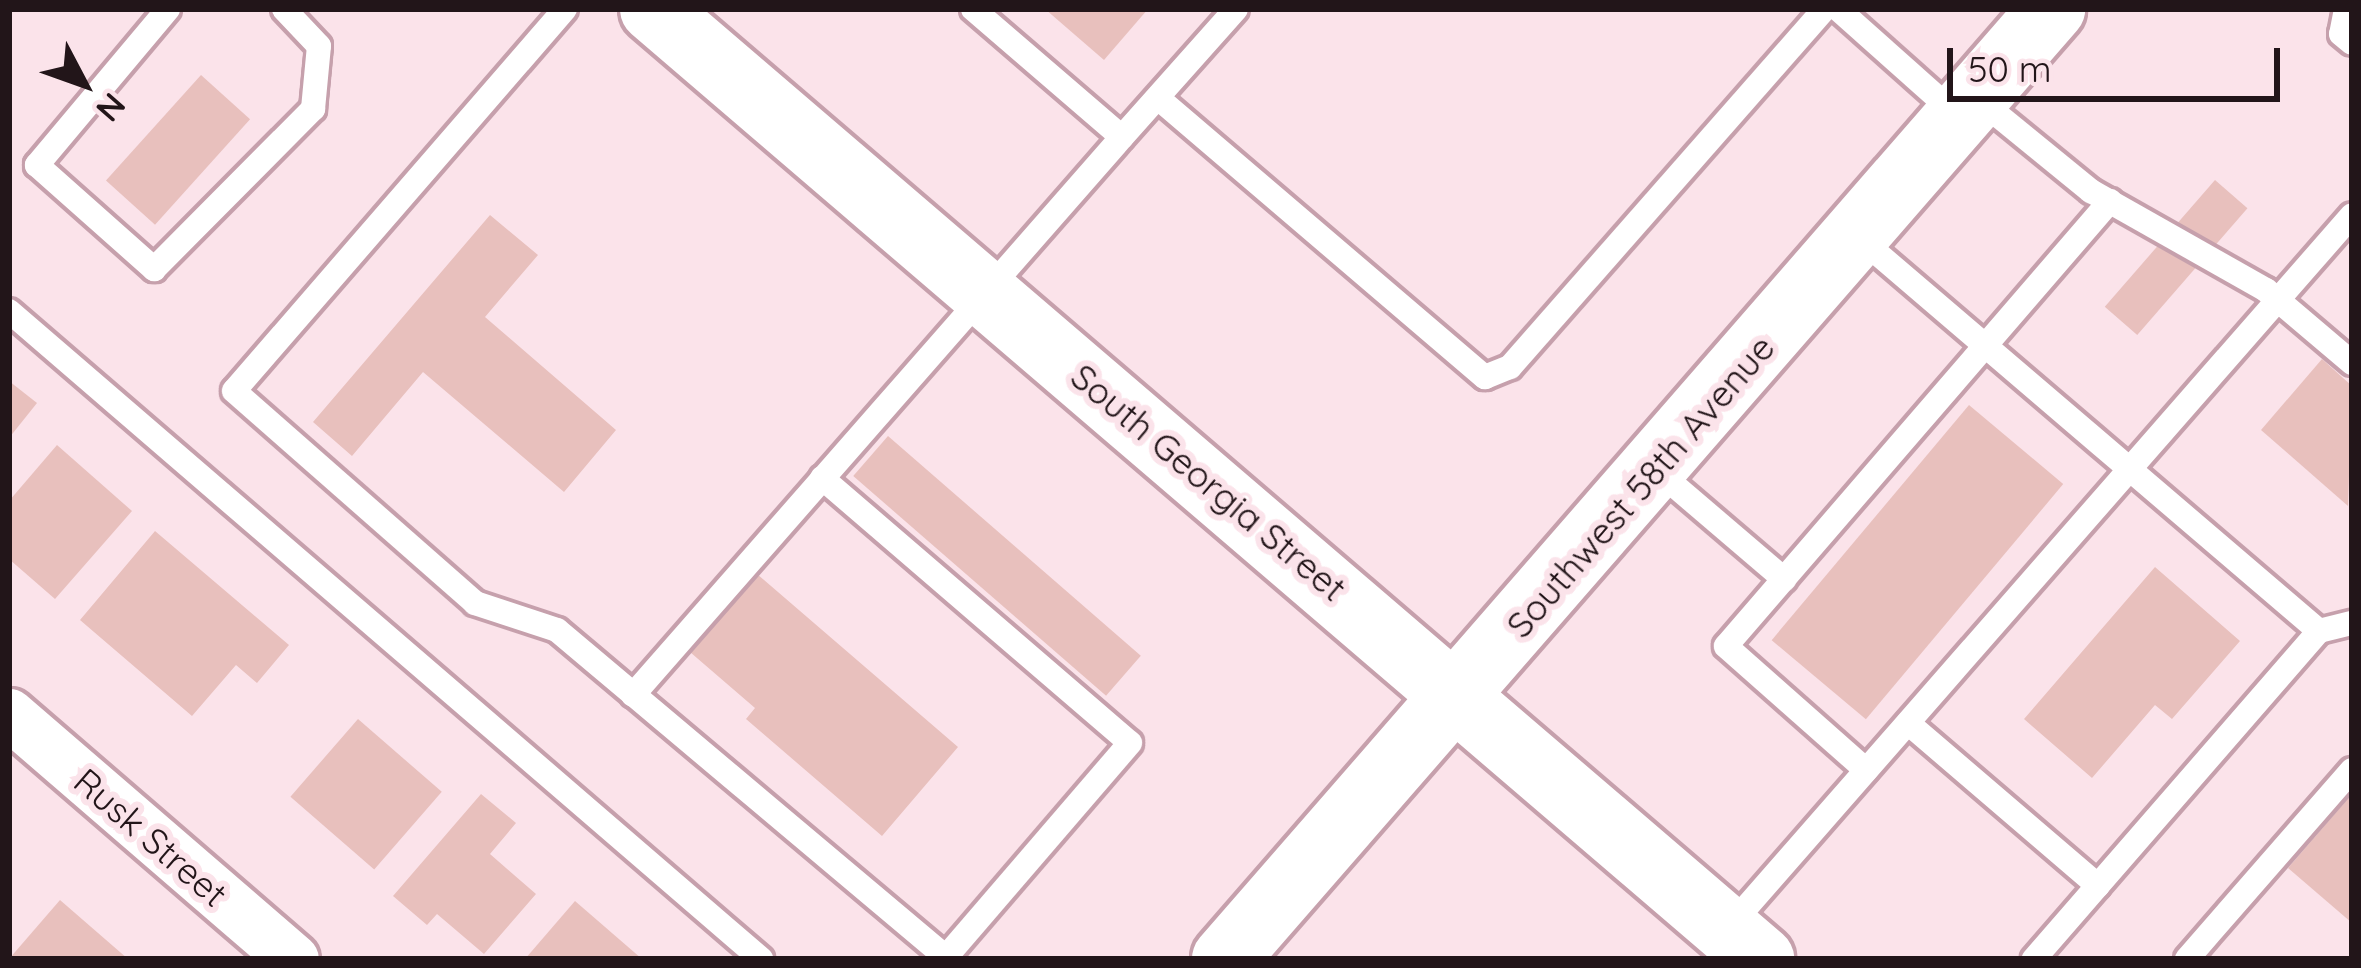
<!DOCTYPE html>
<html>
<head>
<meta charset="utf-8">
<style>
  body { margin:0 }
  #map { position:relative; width:2361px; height:968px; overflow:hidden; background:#fbe3ea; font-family:Quicksand,sans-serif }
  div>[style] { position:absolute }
  .building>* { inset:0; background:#e8c0bd; transform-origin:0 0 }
  .roads { filter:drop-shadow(3px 0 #c6a0ac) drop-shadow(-3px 0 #c6a0ac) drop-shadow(0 3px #c6a0ac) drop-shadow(0 -3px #c6a0ac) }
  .service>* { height:24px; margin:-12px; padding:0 12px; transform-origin:12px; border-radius:12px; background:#fff }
  .minor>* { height:51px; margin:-25.5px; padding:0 25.5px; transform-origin:25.5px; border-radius:25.5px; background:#fff }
  .secondary>* { height:66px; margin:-33px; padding:0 33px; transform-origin:33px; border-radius:33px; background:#fff }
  span { translate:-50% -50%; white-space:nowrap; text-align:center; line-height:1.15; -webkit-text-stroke:12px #fbe3ea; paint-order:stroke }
  .street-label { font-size:36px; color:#221519 }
  .frame { position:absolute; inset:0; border:12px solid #221519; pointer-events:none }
  .north { position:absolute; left:24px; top:24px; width:120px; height:120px; -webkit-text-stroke:9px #fbe3ea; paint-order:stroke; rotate:131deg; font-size:33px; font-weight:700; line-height:48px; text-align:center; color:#221519 }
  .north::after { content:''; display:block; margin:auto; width:42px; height:54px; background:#221519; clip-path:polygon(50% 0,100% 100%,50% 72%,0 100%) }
  .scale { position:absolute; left:1947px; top:48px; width:333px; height:54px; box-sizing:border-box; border:6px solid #221519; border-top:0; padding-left:15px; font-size:36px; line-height:42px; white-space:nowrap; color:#221519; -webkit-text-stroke:9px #fbe3ea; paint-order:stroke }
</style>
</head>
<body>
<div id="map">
  <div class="building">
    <i style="clip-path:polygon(1045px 9px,1148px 9px,1104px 60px)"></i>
    <i style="left:201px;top:75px;width:66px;height:142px;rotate:42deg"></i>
    <i style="left:2215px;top:180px;width:43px;height:168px;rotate:41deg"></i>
    <i style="clip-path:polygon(490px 215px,538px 255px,485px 317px,616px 430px,564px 492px,423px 372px,352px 456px,313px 422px)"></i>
    <i style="clip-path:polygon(2322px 359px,2352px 386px,2348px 506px,2261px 430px)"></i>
    <i style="clip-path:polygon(9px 381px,37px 403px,9px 438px)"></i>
    <i style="left:1969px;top:405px;width:123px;height:307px;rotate:40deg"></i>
    <i style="left:888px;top:436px;width:335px;height:53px;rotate:41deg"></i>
    <i style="clip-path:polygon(57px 445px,132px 511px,55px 599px,9px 559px,9px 501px)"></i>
    <i style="clip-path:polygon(155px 531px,289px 645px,257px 683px,236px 665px,192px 716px,80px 620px)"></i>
    <i style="clip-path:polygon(2155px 567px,2240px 641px,2172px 719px,2155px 705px,2092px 778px,2024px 719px)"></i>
    <i style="clip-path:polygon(750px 568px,958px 747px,882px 836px,746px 719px,755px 708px,683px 646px)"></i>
    <i style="left:358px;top:719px;width:111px;height:103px;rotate:41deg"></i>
    <i style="clip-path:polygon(481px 794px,516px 823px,490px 854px,536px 894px,484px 954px,437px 914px,427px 925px,393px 896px)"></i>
    <i style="clip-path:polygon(2352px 794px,2352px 923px,2288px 868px)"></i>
    <i style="clip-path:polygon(60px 900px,128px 959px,9px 959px)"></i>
    <i style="clip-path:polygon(575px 901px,642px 959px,525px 959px)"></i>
  </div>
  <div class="roads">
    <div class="service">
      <i style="left:168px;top:9px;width:204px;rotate:130deg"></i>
      <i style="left:37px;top:165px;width:157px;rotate:41.6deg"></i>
      <i style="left:154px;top:269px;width:226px;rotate:-45.2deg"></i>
      <i style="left:313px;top:109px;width:63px;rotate:-84.6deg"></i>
      <i style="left:319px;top:46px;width:51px;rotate:-133.4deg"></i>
      <i style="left:565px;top:9px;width:505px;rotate:130.91deg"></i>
      <i style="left:234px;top:391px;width:321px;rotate:41.3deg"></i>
      <i style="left:475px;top:603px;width:86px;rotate:18.2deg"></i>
      <i style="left:557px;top:630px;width:511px;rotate:40.08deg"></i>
      <i style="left:973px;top:9px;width:196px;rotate:40.7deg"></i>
      <i style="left:1122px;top:137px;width:171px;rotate:-48.3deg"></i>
      <i style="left:1838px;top:9px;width:159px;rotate:41.7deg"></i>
      <i style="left:2346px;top:9px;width:25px;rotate:101deg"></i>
      <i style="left:2341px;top:34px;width:14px;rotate:39deg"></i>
      <i style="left:1158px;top:98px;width:430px;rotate:40.5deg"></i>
      <i style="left:1485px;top:377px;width:27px;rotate:-22deg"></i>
      <i style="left:1510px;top:367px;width:477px;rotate:-48.7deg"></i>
      <i style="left:1978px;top:99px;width:146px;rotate:39.2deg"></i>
      <i style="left:2091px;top:191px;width:201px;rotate:29.5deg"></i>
      <i style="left:2266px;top:290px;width:113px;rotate:40.3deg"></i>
      <i style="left:1857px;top:236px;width:608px;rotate:40.53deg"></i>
      <i style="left:2319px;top:631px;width:435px;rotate:131deg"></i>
      <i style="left:9px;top:311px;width:993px;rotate:40.75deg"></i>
      <i style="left:1655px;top:469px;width:170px;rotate:40.5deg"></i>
      <i style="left:822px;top:478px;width:406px;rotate:40.7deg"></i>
      <i style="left:1130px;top:743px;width:282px;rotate:130.7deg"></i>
      <i style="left:2319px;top:631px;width:34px;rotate:-14deg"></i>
      <i style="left:633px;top:695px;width:742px;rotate:-48.77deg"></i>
      <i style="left:1908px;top:723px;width:250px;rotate:40.6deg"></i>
      <i style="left:1866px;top:770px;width:187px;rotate:-138.5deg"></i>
      <i style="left:1726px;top:646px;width:588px;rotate:-49.21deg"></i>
      <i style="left:1729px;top:927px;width:946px;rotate:-48.81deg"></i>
      <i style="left:2187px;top:959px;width:251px;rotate:-48.9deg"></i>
    </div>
    <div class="minor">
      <i style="left:9px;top:714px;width:375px;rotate:40.8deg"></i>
    </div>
    <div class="secondary">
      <i style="left:653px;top:9px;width:1460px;rotate:40.61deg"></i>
      <i style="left:1225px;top:959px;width:1260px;rotate:-48.96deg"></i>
    </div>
  </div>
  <div class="street-label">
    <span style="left:1209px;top:482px;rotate:40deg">South Georgia Street</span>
    <span style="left:1640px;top:486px;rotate:-49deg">Southwest 58th Avenue</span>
    <span style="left:151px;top:837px;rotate:41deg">Rusk Street</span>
  </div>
  <div class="frame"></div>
  <div class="north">N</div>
  <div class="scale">50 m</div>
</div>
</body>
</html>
